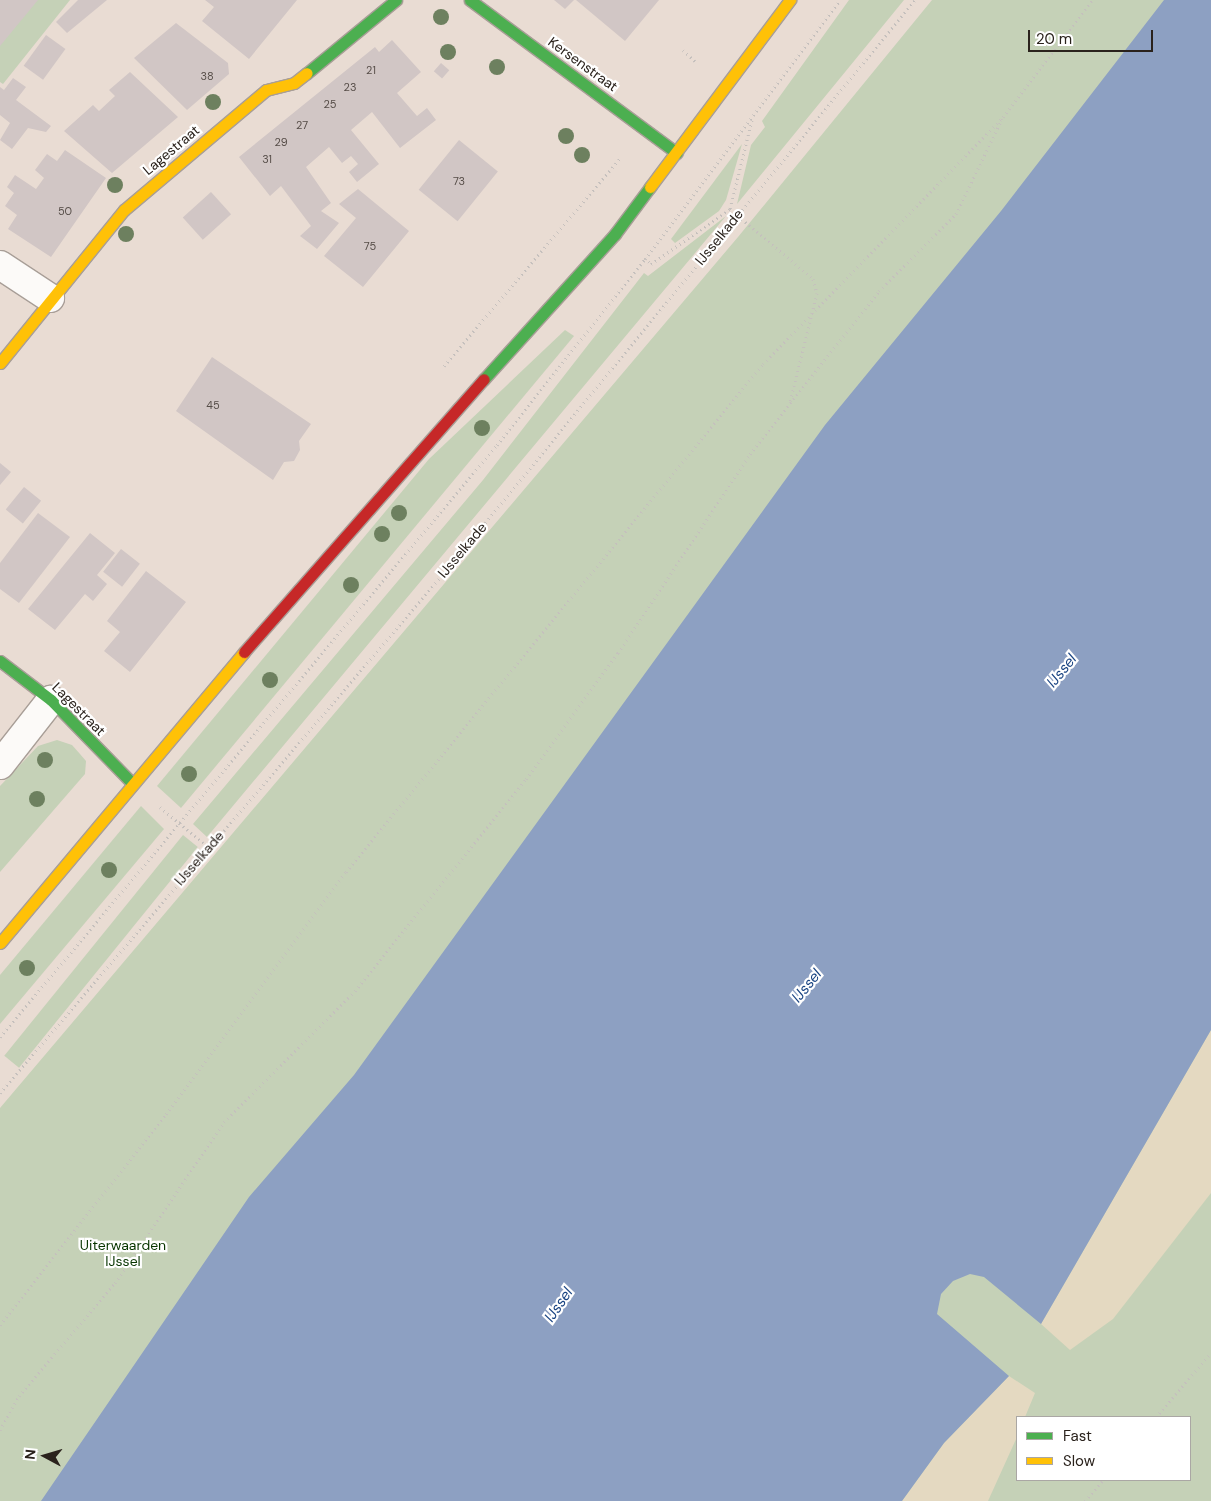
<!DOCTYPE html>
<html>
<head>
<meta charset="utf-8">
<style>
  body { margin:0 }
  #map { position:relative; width:1211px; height:1501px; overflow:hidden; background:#e9dcd3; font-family:"DM Sans",sans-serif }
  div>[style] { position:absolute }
  .green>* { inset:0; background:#c5d1b7; transform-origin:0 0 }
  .sand>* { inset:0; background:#e4d9c1 }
  .water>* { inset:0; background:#8da0c2 }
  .building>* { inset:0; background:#d1c6c5; transform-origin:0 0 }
  .path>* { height:3px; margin-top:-1.5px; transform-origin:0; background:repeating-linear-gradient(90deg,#c5c0bd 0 1px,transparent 0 5px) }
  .roads { filter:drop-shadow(1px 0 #a89e97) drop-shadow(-1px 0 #a89e97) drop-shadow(0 1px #a89e97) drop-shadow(0 -1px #a89e97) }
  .street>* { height:28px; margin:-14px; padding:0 14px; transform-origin:14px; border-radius:14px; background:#fcfaf8 }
  .fast>* { height:11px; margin:-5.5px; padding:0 5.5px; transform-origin:5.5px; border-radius:5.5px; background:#4caf50 }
  .slow>* { height:11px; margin:-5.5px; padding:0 5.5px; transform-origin:5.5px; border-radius:5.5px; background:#ffc107 }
  .jam>* { height:11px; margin:-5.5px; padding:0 5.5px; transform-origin:5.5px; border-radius:5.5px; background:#c62828 }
  .trees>* { width:16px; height:16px; margin:-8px; border-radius:50%; background:#6d805f }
  span { translate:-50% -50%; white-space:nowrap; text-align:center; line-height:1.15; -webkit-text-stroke:4.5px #fff; paint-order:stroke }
  .number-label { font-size:11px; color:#564d48 }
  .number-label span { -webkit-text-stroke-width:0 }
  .street-label { font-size:14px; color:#2a221c }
  .park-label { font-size:14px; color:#083500 }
  .water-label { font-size:15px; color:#184382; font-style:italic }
  .legend { position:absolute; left:1016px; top:1416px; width:175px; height:65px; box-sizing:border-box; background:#fff; border:1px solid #aaa7a4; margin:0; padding:6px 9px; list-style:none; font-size:15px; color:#2a221c }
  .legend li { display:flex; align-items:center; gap:10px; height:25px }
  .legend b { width:25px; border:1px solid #aaa7a4 }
  .north { position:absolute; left:20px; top:1431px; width:50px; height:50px; -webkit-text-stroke:4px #fff; paint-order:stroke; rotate:276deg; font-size:14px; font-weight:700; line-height:20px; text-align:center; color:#2a221c }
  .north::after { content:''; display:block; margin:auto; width:18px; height:22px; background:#2a221c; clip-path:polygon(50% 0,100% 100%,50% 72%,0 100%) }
  .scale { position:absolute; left:1028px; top:30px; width:125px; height:22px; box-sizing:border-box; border:2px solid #2a221c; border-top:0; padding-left:6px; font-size:15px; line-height:18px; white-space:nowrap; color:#2a221c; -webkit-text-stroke:4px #fff; paint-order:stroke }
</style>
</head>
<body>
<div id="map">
  <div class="green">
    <i style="clip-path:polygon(0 0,70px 0,3px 84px,0 82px)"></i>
    <i style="clip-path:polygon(849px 0,904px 0,737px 204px,751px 145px,765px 127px,762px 121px)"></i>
    <i style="clip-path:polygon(932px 0,1211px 0,93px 1501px,0 1501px,0 1108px,738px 237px)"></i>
    <i style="clip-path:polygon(742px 144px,726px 200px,719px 211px,675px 243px,671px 239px)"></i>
    <i style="clip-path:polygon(726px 216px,207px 837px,193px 824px,483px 480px,644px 273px,648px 276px)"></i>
    <i style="clip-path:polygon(565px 330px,574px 336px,181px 808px,157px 786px,429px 459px)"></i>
    <i style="clip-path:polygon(57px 740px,72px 745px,80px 754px,86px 761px,85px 774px,0 872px,0 786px,38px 746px)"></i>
    <i style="clip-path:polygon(141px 806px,164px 829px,0 1024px,0 975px)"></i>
    <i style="left:183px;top:835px;width:19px;height:284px;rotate:39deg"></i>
    <i style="clip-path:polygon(evenodd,1211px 928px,1211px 1501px,801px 1501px,937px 1296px,1211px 928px,1017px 1417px,1190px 1417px,1190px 1480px,1017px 1480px,1017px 1417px)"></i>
  </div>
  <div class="sand">
    <i style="clip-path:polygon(1211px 1030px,1211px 1193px,1113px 1319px,1070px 1350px,1041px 1324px)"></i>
    <i style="clip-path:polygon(1009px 1376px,1035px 1393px,1025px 1417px,1017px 1417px,1017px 1437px,988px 1501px,902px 1501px,944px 1443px)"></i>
  </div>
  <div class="water">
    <i style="clip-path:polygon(1164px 0,1211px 0,1211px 1030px,1041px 1324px,984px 1277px,970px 1274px,953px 1281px,941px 1294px,937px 1314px,1009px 1376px,944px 1443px,902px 1501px,41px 1501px,249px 1197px,354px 1075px,825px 425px,1001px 211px)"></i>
  </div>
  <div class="building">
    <i style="clip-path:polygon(0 0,38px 0,0 46px)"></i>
    <i style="clip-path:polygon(78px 0,107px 0,67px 33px,56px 22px)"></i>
    <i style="clip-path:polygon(205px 0,297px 0,249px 59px,202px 21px,214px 7px)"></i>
    <i style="clip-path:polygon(554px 0,574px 0,565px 9px)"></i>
    <i style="clip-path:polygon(576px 0,659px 0,625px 41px)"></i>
    <i style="clip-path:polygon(176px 23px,228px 63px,229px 74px,187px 110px,134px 58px)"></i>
    <i style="left:46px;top:35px;width:24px;height:38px;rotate:36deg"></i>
    <i style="clip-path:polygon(392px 40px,421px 72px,397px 93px,417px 116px,427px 108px,436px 120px,400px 148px,372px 112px,351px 130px,379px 164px,357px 182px,349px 172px,358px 164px,351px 156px,342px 163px,329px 147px,306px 167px,331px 203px,321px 211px,339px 223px,317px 249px,300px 236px,311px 226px,281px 186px,270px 196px,239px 157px,375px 47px,379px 52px)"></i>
    <i style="left:441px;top:63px;width:11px;height:11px;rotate:41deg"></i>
    <i style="clip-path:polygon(130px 72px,178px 117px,112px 173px,64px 131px,93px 105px,99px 111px,115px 96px,109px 90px)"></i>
    <i style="clip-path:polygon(13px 78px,26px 87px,16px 100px,51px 126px,46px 132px,28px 128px,12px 149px,0 140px,10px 123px,0 115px,0 87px,4px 90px)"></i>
    <i style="left:459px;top:140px;width:50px;height:64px;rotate:39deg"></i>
    <i style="clip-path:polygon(65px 150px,106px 178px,51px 257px,8px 229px,17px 215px,5px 206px,14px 193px,7px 187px,15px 175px,36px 189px,44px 178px,35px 170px,47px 154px,57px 161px)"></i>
    <i style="clip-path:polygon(358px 189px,409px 231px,363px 287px,324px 256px,356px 218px,339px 204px)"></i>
    <i style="left:211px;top:192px;width:30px;height:38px;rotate:48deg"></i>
    <i style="clip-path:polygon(212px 357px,311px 424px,299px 441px,300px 450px,294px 461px,284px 462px,273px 480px,176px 411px)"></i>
    <i style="clip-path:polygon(0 463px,11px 472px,0 485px)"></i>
    <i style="left:24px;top:487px;width:22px;height:29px;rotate:39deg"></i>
    <i style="clip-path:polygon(38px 513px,70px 537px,19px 603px,0 589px,0 563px)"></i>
    <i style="clip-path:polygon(90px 533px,115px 553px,97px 575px,107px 584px,93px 601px,85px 594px,55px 630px,28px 609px)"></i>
    <i style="left:121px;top:549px;width:24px;height:29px;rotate:38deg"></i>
    <i style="clip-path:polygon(146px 571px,186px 602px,130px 672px,104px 651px,120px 632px,107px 621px)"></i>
  </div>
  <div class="path">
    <i style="left:683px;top:50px;width:19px;rotate:43deg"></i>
    <i style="left:752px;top:120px;width:92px;rotate:103.9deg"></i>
    <i style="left:730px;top:209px;width:109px;rotate:40.1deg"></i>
    <i style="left:813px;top:279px;width:15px;rotate:74deg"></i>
    <i style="left:817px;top:293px;width:112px;rotate:103.9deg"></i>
    <i style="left:645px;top:258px;width:8px;rotate:45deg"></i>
    <i style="left:651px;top:264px;width:96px;rotate:-34.8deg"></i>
    <i style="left:444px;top:366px;width:274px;rotate:-49.7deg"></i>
    <i style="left:160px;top:807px;width:62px;rotate:39.8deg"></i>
    <i style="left:0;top:1037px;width:773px;rotate:-49.99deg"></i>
    <i style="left:497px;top:445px;width:238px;rotate:-51.5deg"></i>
    <i style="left:645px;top:259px;width:324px;rotate:-53deg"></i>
    <i style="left:0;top:1093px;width:684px;rotate:-49.51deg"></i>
    <i style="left:444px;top:573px;width:742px;rotate:-50.58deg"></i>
    <i style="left:0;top:1325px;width:268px;rotate:-51.8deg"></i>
    <i style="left:166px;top:1114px;width:302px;rotate:-53.4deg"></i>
    <i style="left:346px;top:872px;width:657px;rotate:-50.62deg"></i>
    <i style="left:763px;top:364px;width:344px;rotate:-45.8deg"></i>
    <i style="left:1003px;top:117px;width:147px;rotate:-52.7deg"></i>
    <i style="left:1156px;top:1417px;width:84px;rotate:-49.3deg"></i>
    <i style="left:0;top:1430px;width:39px;rotate:-61deg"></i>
    <i style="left:19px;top:1396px;width:148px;rotate:-49.7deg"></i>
    <i style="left:115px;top:1283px;width:194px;rotate:-55.9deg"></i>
    <i style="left:224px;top:1122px;width:185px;rotate:-45deg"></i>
    <i style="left:355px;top:991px;width:272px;rotate:-51.1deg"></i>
    <i style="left:526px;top:779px;width:156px;rotate:-53.9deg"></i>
    <i style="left:618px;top:653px;width:239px;rotate:-56.4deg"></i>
    <i style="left:750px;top:454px;width:208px;rotate:-51.6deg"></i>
    <i style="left:879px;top:291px;width:109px;rotate:-45deg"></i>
    <i style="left:956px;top:214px;width:106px;rotate:-64.2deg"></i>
    <i style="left:1085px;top:1501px;width:28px;rotate:-49deg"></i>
  </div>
  <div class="roads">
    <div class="street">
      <i style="left:0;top:265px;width:60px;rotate:33.4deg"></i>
      <i style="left:0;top:765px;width:83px;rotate:-51.9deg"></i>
    </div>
    <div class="fast">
      <i style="left:470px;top:0;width:257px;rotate:36.5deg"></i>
      <i style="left:307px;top:73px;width:115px;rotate:-39.4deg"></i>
      <i style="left:484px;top:379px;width:195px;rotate:-47.9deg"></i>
      <i style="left:615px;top:234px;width:59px;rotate:-53.3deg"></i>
      <i style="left:0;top:661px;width:64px;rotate:37.4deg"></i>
      <i style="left:51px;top:700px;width:117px;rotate:45.7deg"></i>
    </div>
    <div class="slow">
      <i style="left:650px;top:187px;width:234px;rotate:-53.2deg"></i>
      <i style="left:0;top:363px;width:197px;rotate:-51deg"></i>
      <i style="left:124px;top:210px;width:186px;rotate:-40.2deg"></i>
      <i style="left:266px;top:90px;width:29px;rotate:-14deg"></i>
      <i style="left:294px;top:83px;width:16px;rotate:-38deg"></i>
      <i style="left:0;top:943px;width:380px;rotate:-50deg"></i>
    </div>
    <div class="jam">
      <i style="left:244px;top:652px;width:363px;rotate:-48.7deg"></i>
    </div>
  </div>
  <div class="trees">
    <i style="left:441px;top:17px"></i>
    <i style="left:448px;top:52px"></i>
    <i style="left:497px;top:67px"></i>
    <i style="left:213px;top:102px"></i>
    <i style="left:566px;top:136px"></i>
    <i style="left:582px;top:155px"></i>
    <i style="left:115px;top:185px"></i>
    <i style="left:126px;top:234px"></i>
    <i style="left:482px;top:428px"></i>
    <i style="left:399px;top:513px"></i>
    <i style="left:382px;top:534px"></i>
    <i style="left:351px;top:585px"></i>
    <i style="left:270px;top:680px"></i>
    <i style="left:45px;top:760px"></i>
    <i style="left:189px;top:774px"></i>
    <i style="left:37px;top:799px"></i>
    <i style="left:109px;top:870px"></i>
    <i style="left:27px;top:968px"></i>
  </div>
  <div class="number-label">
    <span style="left:371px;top:70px">21</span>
    <span style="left:207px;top:76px">38</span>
    <span style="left:350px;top:87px">23</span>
    <span style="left:330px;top:104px">25</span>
    <span style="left:302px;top:125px">27</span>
    <span style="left:281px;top:142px">29</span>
    <span style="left:267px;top:159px">31</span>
    <span style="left:459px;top:181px">73</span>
    <span style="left:65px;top:211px">50</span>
    <span style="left:370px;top:246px">75</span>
    <span style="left:213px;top:405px">45</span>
  </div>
  <div class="street-label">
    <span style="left:583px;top:64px;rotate:36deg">Kersenstraat</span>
    <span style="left:171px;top:150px;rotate:-40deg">Lagestraat</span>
    <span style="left:719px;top:237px;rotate:-51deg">IJsselkade</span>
    <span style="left:462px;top:550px;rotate:-50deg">IJsselkade</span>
    <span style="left:79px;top:709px;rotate:45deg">Lagestraat</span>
    <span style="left:199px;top:858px;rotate:-49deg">IJsselkade</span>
  </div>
  <div class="park-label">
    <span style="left:123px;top:1253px">Uiterwaarden<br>IJssel</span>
  </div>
  <div class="water-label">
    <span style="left:1062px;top:671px;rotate:-51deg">IJssel</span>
    <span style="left:807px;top:986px;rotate:-51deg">IJssel</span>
    <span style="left:559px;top:1305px;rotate:-56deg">IJssel</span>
  </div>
  <ul class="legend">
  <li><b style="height:6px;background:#4caf50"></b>Fast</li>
  <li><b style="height:6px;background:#ffc107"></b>Slow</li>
  </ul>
  <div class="north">N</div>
  <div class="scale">20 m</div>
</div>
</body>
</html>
